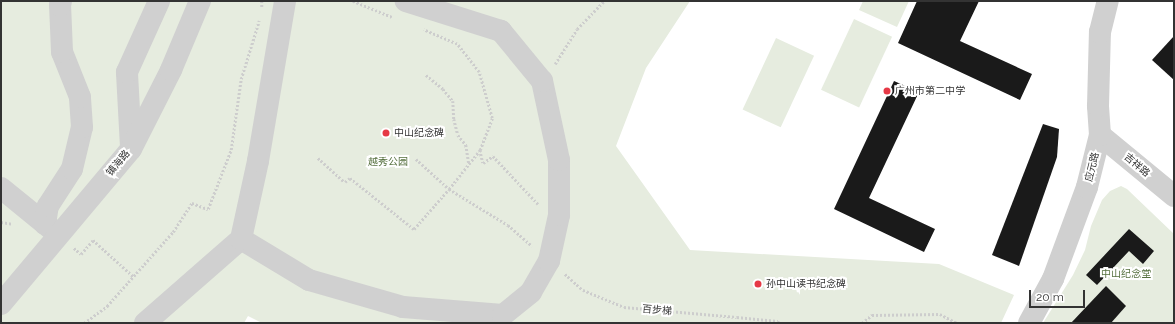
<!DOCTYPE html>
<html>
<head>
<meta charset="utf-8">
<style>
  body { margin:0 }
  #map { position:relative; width:1175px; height:324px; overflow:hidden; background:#fff; font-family:Raleway,"Noto Sans SC",sans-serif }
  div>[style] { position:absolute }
  .green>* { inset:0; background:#e6ecdf; transform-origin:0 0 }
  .building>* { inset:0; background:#1a1a1a }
  .path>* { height:2.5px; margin-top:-1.25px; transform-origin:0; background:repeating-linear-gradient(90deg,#cdcdcd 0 2px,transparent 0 4px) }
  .minor>* { height:22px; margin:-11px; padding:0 11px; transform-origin:11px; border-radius:11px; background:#d0d0d0 }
  .dots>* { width:11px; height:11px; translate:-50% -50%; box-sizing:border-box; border:2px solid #fff; border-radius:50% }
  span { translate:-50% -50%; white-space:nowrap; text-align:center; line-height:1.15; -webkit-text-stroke:4px #fff; paint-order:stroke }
  .poi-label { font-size:10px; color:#333 }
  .left { translate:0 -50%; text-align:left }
  .park-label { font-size:10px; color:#56703f }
  .street-label { font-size:10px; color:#333 }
  .frame { position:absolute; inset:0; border:2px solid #333; pointer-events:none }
  .scale { position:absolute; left:1029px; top:290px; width:56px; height:18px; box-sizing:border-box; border:2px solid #333; border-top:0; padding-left:5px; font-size:12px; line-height:14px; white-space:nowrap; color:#333; -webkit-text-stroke:3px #fff; paint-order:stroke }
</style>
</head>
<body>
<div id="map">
  <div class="green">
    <i style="clip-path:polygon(1px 1px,690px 1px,646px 68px,616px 146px,690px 250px,939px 264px,1014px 295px,1001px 323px,262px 323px,248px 316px,244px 323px,1px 323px)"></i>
    <i style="clip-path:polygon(863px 1px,909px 1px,897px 27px,859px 10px)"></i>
    <i style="left:854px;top:19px;width:42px;height:78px;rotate:25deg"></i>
    <i style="left:776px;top:38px;width:42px;height:79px;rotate:25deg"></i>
    <i style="clip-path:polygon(1121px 186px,1127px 189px,1174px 234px,1174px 323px,1043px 323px,1073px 275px,1085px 250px,1091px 226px,1102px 200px,1110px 191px)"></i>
  </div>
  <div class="building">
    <i style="clip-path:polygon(917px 1px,979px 1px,960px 41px,1032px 74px,1020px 100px,898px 43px)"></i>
    <i style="clip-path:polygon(1174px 36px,1174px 80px,1152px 60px)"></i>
    <i style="clip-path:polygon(894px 81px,919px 92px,869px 198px,935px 229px,924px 252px,834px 209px)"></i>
    <i style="clip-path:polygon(1043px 124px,1059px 129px,1057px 157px,1019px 266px,992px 255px)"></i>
    <i style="clip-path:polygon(1129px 229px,1154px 251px,1143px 264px,1129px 251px,1097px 285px,1086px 275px)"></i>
    <i style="clip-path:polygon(1106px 286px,1126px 306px,1111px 323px,1071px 323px)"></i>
  </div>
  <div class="path">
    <i style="left:262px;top:1px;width:7px;rotate:90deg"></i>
    <i style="left:353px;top:1px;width:42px;rotate:22.3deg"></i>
    <i style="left:555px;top:64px;width:41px;rotate:-57.8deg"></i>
    <i style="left:577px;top:29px;width:39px;rotate:-46deg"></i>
    <i style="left:426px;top:75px;width:22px;rotate:39deg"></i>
    <i style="left:443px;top:89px;width:16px;rotate:50deg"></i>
    <i style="left:453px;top:101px;width:18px;rotate:87deg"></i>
    <i style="left:454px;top:119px;width:16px;rotate:76deg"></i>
    <i style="left:458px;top:135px;width:13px;rotate:51deg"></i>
    <i style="left:466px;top:145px;width:19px;rotate:81deg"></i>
    <i style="left:480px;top:150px;width:13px;rotate:77deg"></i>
    <i style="left:483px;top:163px;width:12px;rotate:-35deg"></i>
    <i style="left:493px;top:156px;width:66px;rotate:46.8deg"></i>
    <i style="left:318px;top:158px;width:36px;rotate:42deg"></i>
    <i style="left:345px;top:182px;width:6px;rotate:-39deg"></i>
    <i style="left:350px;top:178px;width:82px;rotate:38.6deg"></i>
    <i style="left:414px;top:229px;width:53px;rotate:-48.8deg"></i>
    <i style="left:449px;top:189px;width:50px;rotate:-51.5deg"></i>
    <i style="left:480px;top:150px;width:34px;rotate:-69deg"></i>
    <i style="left:492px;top:118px;width:48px;rotate:-105.8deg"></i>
    <i style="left:479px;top:72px;width:36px;rotate:-128deg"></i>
    <i style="left:457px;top:44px;width:36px;rotate:-157deg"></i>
    <i style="left:416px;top:159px;width:45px;rotate:42.3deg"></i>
    <i style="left:449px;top:189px;width:69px;rotate:31.4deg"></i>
    <i style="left:508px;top:225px;width:32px;rotate:41deg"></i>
    <i style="left:1px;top:222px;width:12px;rotate:9deg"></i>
    <i style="left:74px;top:248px;width:9px;rotate:41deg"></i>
    <i style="left:81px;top:254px;width:18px;rotate:-49deg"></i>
    <i style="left:93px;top:240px;width:54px;rotate:42deg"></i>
    <i style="left:565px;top:274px;width:24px;rotate:42deg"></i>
    <i style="left:583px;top:290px;width:44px;rotate:22.5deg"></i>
    <i style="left:624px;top:307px;width:113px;rotate:5.1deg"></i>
    <i style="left:737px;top:317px;width:41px;rotate:5.6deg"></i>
    <i style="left:778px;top:321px;width:2px;rotate:63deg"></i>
    <i style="left:84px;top:323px;width:29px;rotate:-36deg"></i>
    <i style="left:107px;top:306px;width:99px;rotate:-48.3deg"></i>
    <i style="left:173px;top:232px;width:35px;rotate:-57deg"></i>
    <i style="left:192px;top:203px;width:17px;rotate:21deg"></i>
    <i style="left:208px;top:209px;width:63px;rotate:-68.7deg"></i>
    <i style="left:231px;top:150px;width:72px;rotate:-82deg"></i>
    <i style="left:241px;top:79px;width:61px;rotate:-72.8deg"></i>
    <i style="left:862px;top:323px;width:13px;rotate:-39deg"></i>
    <i style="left:872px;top:315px;width:68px;rotate:-0.8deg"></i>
    <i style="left:940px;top:314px;width:19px;rotate:28deg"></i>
  </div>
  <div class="minor">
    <i style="left:1100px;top:135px;width:96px;rotate:39.5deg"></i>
    <i style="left:131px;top:147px;width:75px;rotate:-93.1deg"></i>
    <i style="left:127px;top:72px;width:78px;rotate:-65.7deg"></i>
    <i style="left:1px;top:188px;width:68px;rotate:39.1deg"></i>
    <i style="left:45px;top:224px;width:18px;rotate:-81deg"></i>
    <i style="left:48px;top:206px;width:44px;rotate:-57deg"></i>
    <i style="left:72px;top:169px;width:43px;rotate:-76.6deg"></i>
    <i style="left:82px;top:127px;width:30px;rotate:-94deg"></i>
    <i style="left:80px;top:97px;width:48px;rotate:-111.8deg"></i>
    <i style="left:62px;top:52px;width:47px;rotate:-92.4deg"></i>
    <i style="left:60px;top:5px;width:4px;rotate:-76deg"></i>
    <i style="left:241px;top:239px;width:79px;rotate:31.1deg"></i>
    <i style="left:309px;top:280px;width:98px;rotate:16deg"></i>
    <i style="left:403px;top:307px;width:100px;rotate:4.6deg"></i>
    <i style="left:503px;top:315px;width:36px;rotate:-39deg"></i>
    <i style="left:531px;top:292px;width:36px;rotate:-60deg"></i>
    <i style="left:549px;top:261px;width:47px;rotate:-77.7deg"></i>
    <i style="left:559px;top:215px;width:55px;rotate:-90deg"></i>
    <i style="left:559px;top:160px;width:81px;rotate:-102.1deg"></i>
    <i style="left:542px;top:81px;width:65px;rotate:-129.4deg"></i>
    <i style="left:501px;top:31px;width:100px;rotate:-162.5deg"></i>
    <i style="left:1px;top:304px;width:202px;rotate:-50deg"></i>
    <i style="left:131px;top:149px;width:89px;rotate:-63.1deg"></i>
    <i style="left:171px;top:70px;width:75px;rotate:-67.2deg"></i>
    <i style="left:145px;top:323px;width:128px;rotate:-41.2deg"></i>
    <i style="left:241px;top:239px;width:80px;rotate:-77.7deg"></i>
    <i style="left:258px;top:161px;width:162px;rotate:-80.4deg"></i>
    <i style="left:1029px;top:323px;width:50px;rotate:-61.4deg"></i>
    <i style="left:1053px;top:279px;width:98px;rotate:-69.7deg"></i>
    <i style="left:1087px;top:187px;width:54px;rotate:-76deg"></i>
    <i style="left:1100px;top:135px;width:29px;rotate:-94deg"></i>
    <i style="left:1098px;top:106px;width:74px;rotate:-88.5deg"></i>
    <i style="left:1100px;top:32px;width:32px;rotate:-76deg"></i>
  </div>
  <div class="dots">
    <i style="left:887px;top:91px;background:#e63946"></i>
    <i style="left:386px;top:133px;background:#e63946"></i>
    <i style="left:758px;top:284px;background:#e63946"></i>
  </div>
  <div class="poi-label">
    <span class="left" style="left:895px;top:91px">广州市第二中学</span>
    <span class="left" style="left:394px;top:133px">中山纪念碑</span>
    <span class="left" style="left:766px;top:284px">孙中山读书纪念碑</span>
  </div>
  <div class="park-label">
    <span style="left:388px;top:162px">越秀公园</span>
    <span style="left:1126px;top:274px">中山纪念堂</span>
  </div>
  <div class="street-label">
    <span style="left:118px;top:163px;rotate:-50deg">镇海路</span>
    <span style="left:1137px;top:165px;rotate:40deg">吉祥路</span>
    <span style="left:1092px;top:167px;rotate:-76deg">应元路</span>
    <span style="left:657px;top:310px;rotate:5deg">百步梯</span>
  </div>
  <div class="frame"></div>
  <div class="scale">20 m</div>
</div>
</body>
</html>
